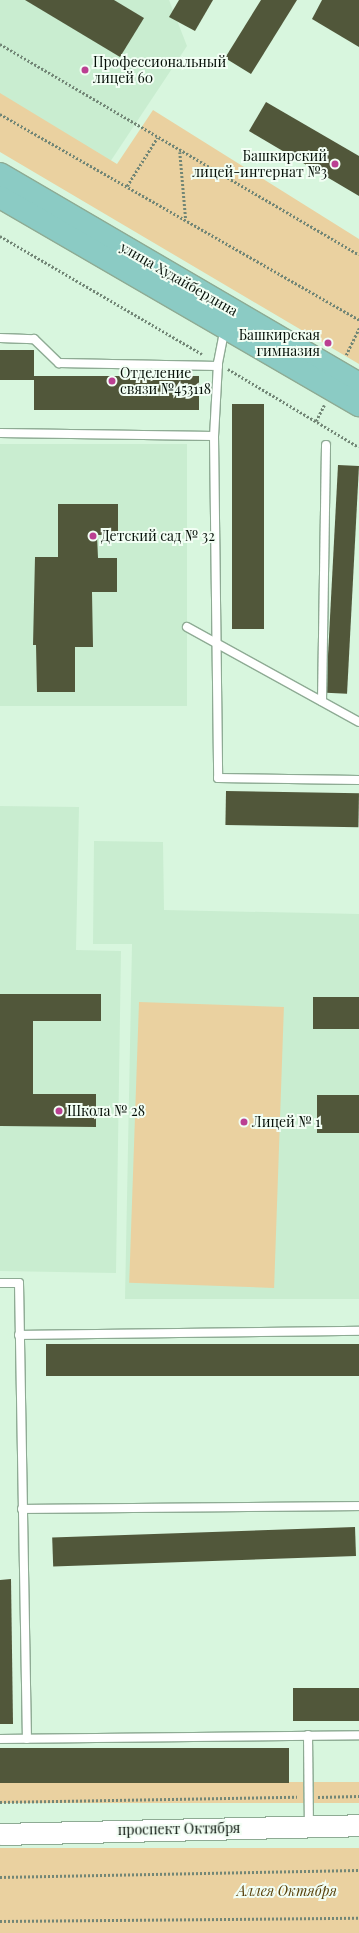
<!DOCTYPE html>
<html>
<head>
<meta charset="utf-8">
<style>
  body { margin:0 }
  #map { position:relative; width:359px; height:1933px; overflow:hidden; background:#d8f6de; font-family:"Playfair Display",serif }
  div>[style] { position:absolute }
  .built>* { inset:0; background:#c9edd0; transform-origin:0 0 }
  .green>* { inset:0; background:#ead1a0; transform-origin:0 0 }
  .building>* { inset:0; background:#51573a; transform-origin:0 0 }
  .path>* { height:2.5px; margin-top:-1.25px; transform-origin:0; background:repeating-linear-gradient(90deg,#728676 0 2px,transparent 0 4px) }
  .roads { filter:drop-shadow(1px 0 #8eab94) drop-shadow(-1px 0 #8eab94) drop-shadow(0 1px #8eab94) drop-shadow(0 -1px #8eab94) }
  .lane>* { height:8px; margin:-4px; padding:0 4px; transform-origin:4px; border-radius:4px; background:#fff }
  .secondary>* { height:21px; margin:-10.5px; padding:0 10.5px; transform-origin:10.5px; border-radius:10.5px; background:#fff }
  .primary>* { height:22px; margin:-11px; padding:0 11px; transform-origin:11px; border-radius:11px; background:#8bcbc4 }
  .dots>* { width:11px; height:11px; translate:-50% -50%; box-sizing:border-box; border:2px solid #f2fef4; border-radius:50% }
  span { translate:-50% -50%; white-space:nowrap; text-align:center; line-height:1.15; -webkit-text-stroke:4px #f2fef4; paint-order:stroke }
  .poi-label { font-size:14px; color:#061008 }
  .left { translate:0 -50%; text-align:left }
  .right { translate:-100% -50%; text-align:right }
  .street-label { font-size:14px; color:#061008 }
  .park-label { font-size:14px; color:#58410b; font-style:italic }
</style>
</head>
<body>
<div id="map">
  <div class="built">
    <i style="clip-path:polygon(0 0,169px 0,187px 46px,110px 162px,0 94px)"></i>
    <i style="left:0;top:444px;width:187px;height:262px"></i>
    <i style="clip-path:polygon(0 806px,79px 807px,76px 950px,121px 951px,116px 1273px,0 1271px)"></i>
    <i style="clip-path:polygon(94px 841px,163px 842px,164px 910px,359px 914px,359px 1299px,125px 1299px,132px 944px,93px 944px)"></i>
  </div>
  <div class="green">
    <i style="clip-path:polygon(0 93px,117px 164px,153px 110px,359px 239px,359px 364px,0 152px)"></i>
    <i style="left:139px;top:1002px;width:145px;height:281px;rotate:2deg"></i>
    <i style="left:359px;top:1782px;width:21px;height:359px;rotate:90deg"></i>
    <i style="left:359px;top:1848px;width:85px;height:359px;rotate:90deg"></i>
  </div>
  <div class="building">
    <i style="clip-path:polygon(25px 0,114px 0,144px 18px,120px 57px)"></i>
    <i style="clip-path:polygon(179px 0,213px 0,195px 31px,169px 17px)"></i>
    <i style="clip-path:polygon(261px 0,297px 0,251px 74px,225px 58px)"></i>
    <i style="clip-path:polygon(322px 0,359px 0,359px 47px,312px 19px)"></i>
    <i style="clip-path:polygon(266px 102px,359px 156px,359px 196px,249px 131px)"></i>
    <i style="left:0;top:350px;width:34px;height:30px"></i>
    <i style="left:34px;top:376px;width:165px;height:34px"></i>
    <i style="left:232px;top:404px;width:32px;height:225px"></i>
    <i style="left:338px;top:465px;width:21px;height:228px;rotate:3deg"></i>
    <i style="clip-path:polygon(58px 504px,118px 504px,118px 535px,97px 535px,98px 558px,117px 558px,117px 592px,92px 592px,93px 647px,75px 647px,75px 692px,37px 692px,36px 645px,33px 645px,35px 557px,58px 557px)"></i>
    <i style="left:226px;top:791px;width:133px;height:34px;rotate:1deg"></i>
    <i style="clip-path:polygon(0 994px,101px 994px,101px 1021px,33px 1021px,33px 1094px,96px 1094px,96px 1127px,0 1126px)"></i>
    <i style="left:313px;top:997px;width:46px;height:32px"></i>
    <i style="left:317px;top:1095px;width:42px;height:38px"></i>
    <i style="left:359px;top:1344px;width:32px;height:313px;rotate:90deg"></i>
    <i style="left:355px;top:1527px;width:29px;height:303px;rotate:88deg"></i>
    <i style="clip-path:polygon(11px 1579px,13px 1724px,0 1724px,0 1580px)"></i>
    <i style="left:359px;top:1688px;width:33px;height:66px;rotate:90deg"></i>
    <i style="left:289px;top:1748px;width:35px;height:289px;rotate:90deg"></i>
  </div>
  <div class="path">
    <i style="left:0;top:44px;width:416px;rotate:30.4deg"></i>
    <i style="left:0;top:114px;width:414px;rotate:29.8deg"></i>
    <i style="left:180px;top:152px;width:68px;rotate:85deg"></i>
    <i style="left:127px;top:186px;width:57px;rotate:-58deg"></i>
    <i style="left:0;top:236px;width:234px;rotate:30.3deg"></i>
    <i style="left:346px;top:355px;width:30px;rotate:-64deg"></i>
    <i style="left:228px;top:369px;width:152px;rotate:30.8deg"></i>
    <i style="left:316px;top:421px;width:18px;rotate:-63deg"></i>
    <i style="left:318px;top:1797px;width:41px;rotate:-1.4deg"></i>
    <i style="left:0;top:1802px;width:297px;rotate:-1deg"></i>
    <i style="left:0;top:1877px;width:359px;rotate:-1.1deg"></i>
    <i style="left:0;top:1921px;width:359px;rotate:-0.5deg"></i>
  </div>
  <div class="roads">
    <div class="lane">
      <i style="left:225px;top:327px;width:37px;rotate:101deg"></i>
      <i style="left:218px;top:363px;width:73px;rotate:93.1deg"></i>
      <i style="left:214px;top:436px;width:342px;rotate:89.3deg"></i>
      <i style="left:218px;top:778px;width:141px;rotate:0.8deg"></i>
      <i style="left:0;top:338px;width:34px;rotate:2deg"></i>
      <i style="left:34px;top:339px;width:35px;rotate:44deg"></i>
      <i style="left:59px;top:363px;width:159px;rotate:1.1deg"></i>
      <i style="left:0;top:433px;width:214px;rotate:0.8deg"></i>
      <i style="left:187px;top:627px;width:196px;rotate:28.9deg"></i>
      <i style="left:322px;top:701px;width:256px;rotate:-89.1deg"></i>
      <i style="left:0;top:1283px;width:19px"></i>
      <i style="left:19px;top:1283px;width:456px;rotate:89deg"></i>
      <i style="left:19px;top:1335px;width:340px;rotate:-0.7deg"></i>
      <i style="left:22px;top:1509px;width:337px;rotate:-0.5deg"></i>
      <i style="left:308px;top:1735px;width:91px;rotate:89.4deg"></i>
      <i style="left:0;top:1739px;width:359px;rotate:-0.6deg"></i>
    </div>
    <div class="secondary">
      <i style="left:0;top:1834px;width:359px;rotate:-1.4deg"></i>
    </div>
    <div class="primary">
      <i style="left:0;top:174px;width:416px;rotate:30.3deg"></i>
      <i style="left:0;top:197px;width:415px;rotate:30.1deg"></i>
    </div>
  </div>
  <div class="dots">
    <i style="left:85px;top:70px;background:#bb4092"></i>
    <i style="left:335px;top:164px;background:#bb4092"></i>
    <i style="left:328px;top:343px;background:#bb4092"></i>
    <i style="left:112px;top:381px;background:#bb4092"></i>
    <i style="left:93px;top:536px;background:#bb4092"></i>
    <i style="left:59px;top:1111px;background:#bb4092"></i>
    <i style="left:244px;top:1122px;background:#bb4092"></i>
  </div>
  <div class="poi-label">
    <span class="left" style="left:93px;top:70px">Профессиональный<br>лицей 60</span>
    <span class="right" style="left:327px;top:164px">Башкирский<br>лицей-интернат №3</span>
    <span class="right" style="left:320px;top:343px">Башкирская<br>гимназия</span>
    <span class="left" style="left:120px;top:381px">Отделение<br>связи №453118</span>
    <span class="left" style="left:101px;top:536px">Детский сад № 32</span>
    <span class="left" style="left:67px;top:1111px">Школа № 28</span>
    <span class="left" style="left:252px;top:1122px">Лицей № 1</span>
  </div>
  <div class="street-label">
    <span style="left:179px;top:279px;rotate:30deg">улица Худайбердина</span>
    <span style="left:179px;top:1829px;rotate:-1deg">проспект Октября</span>
  </div>
  <div class="park-label">
    <span style="left:287px;top:1891px">Аллея Октября</span>
  </div>
</div>
</body>
</html>
